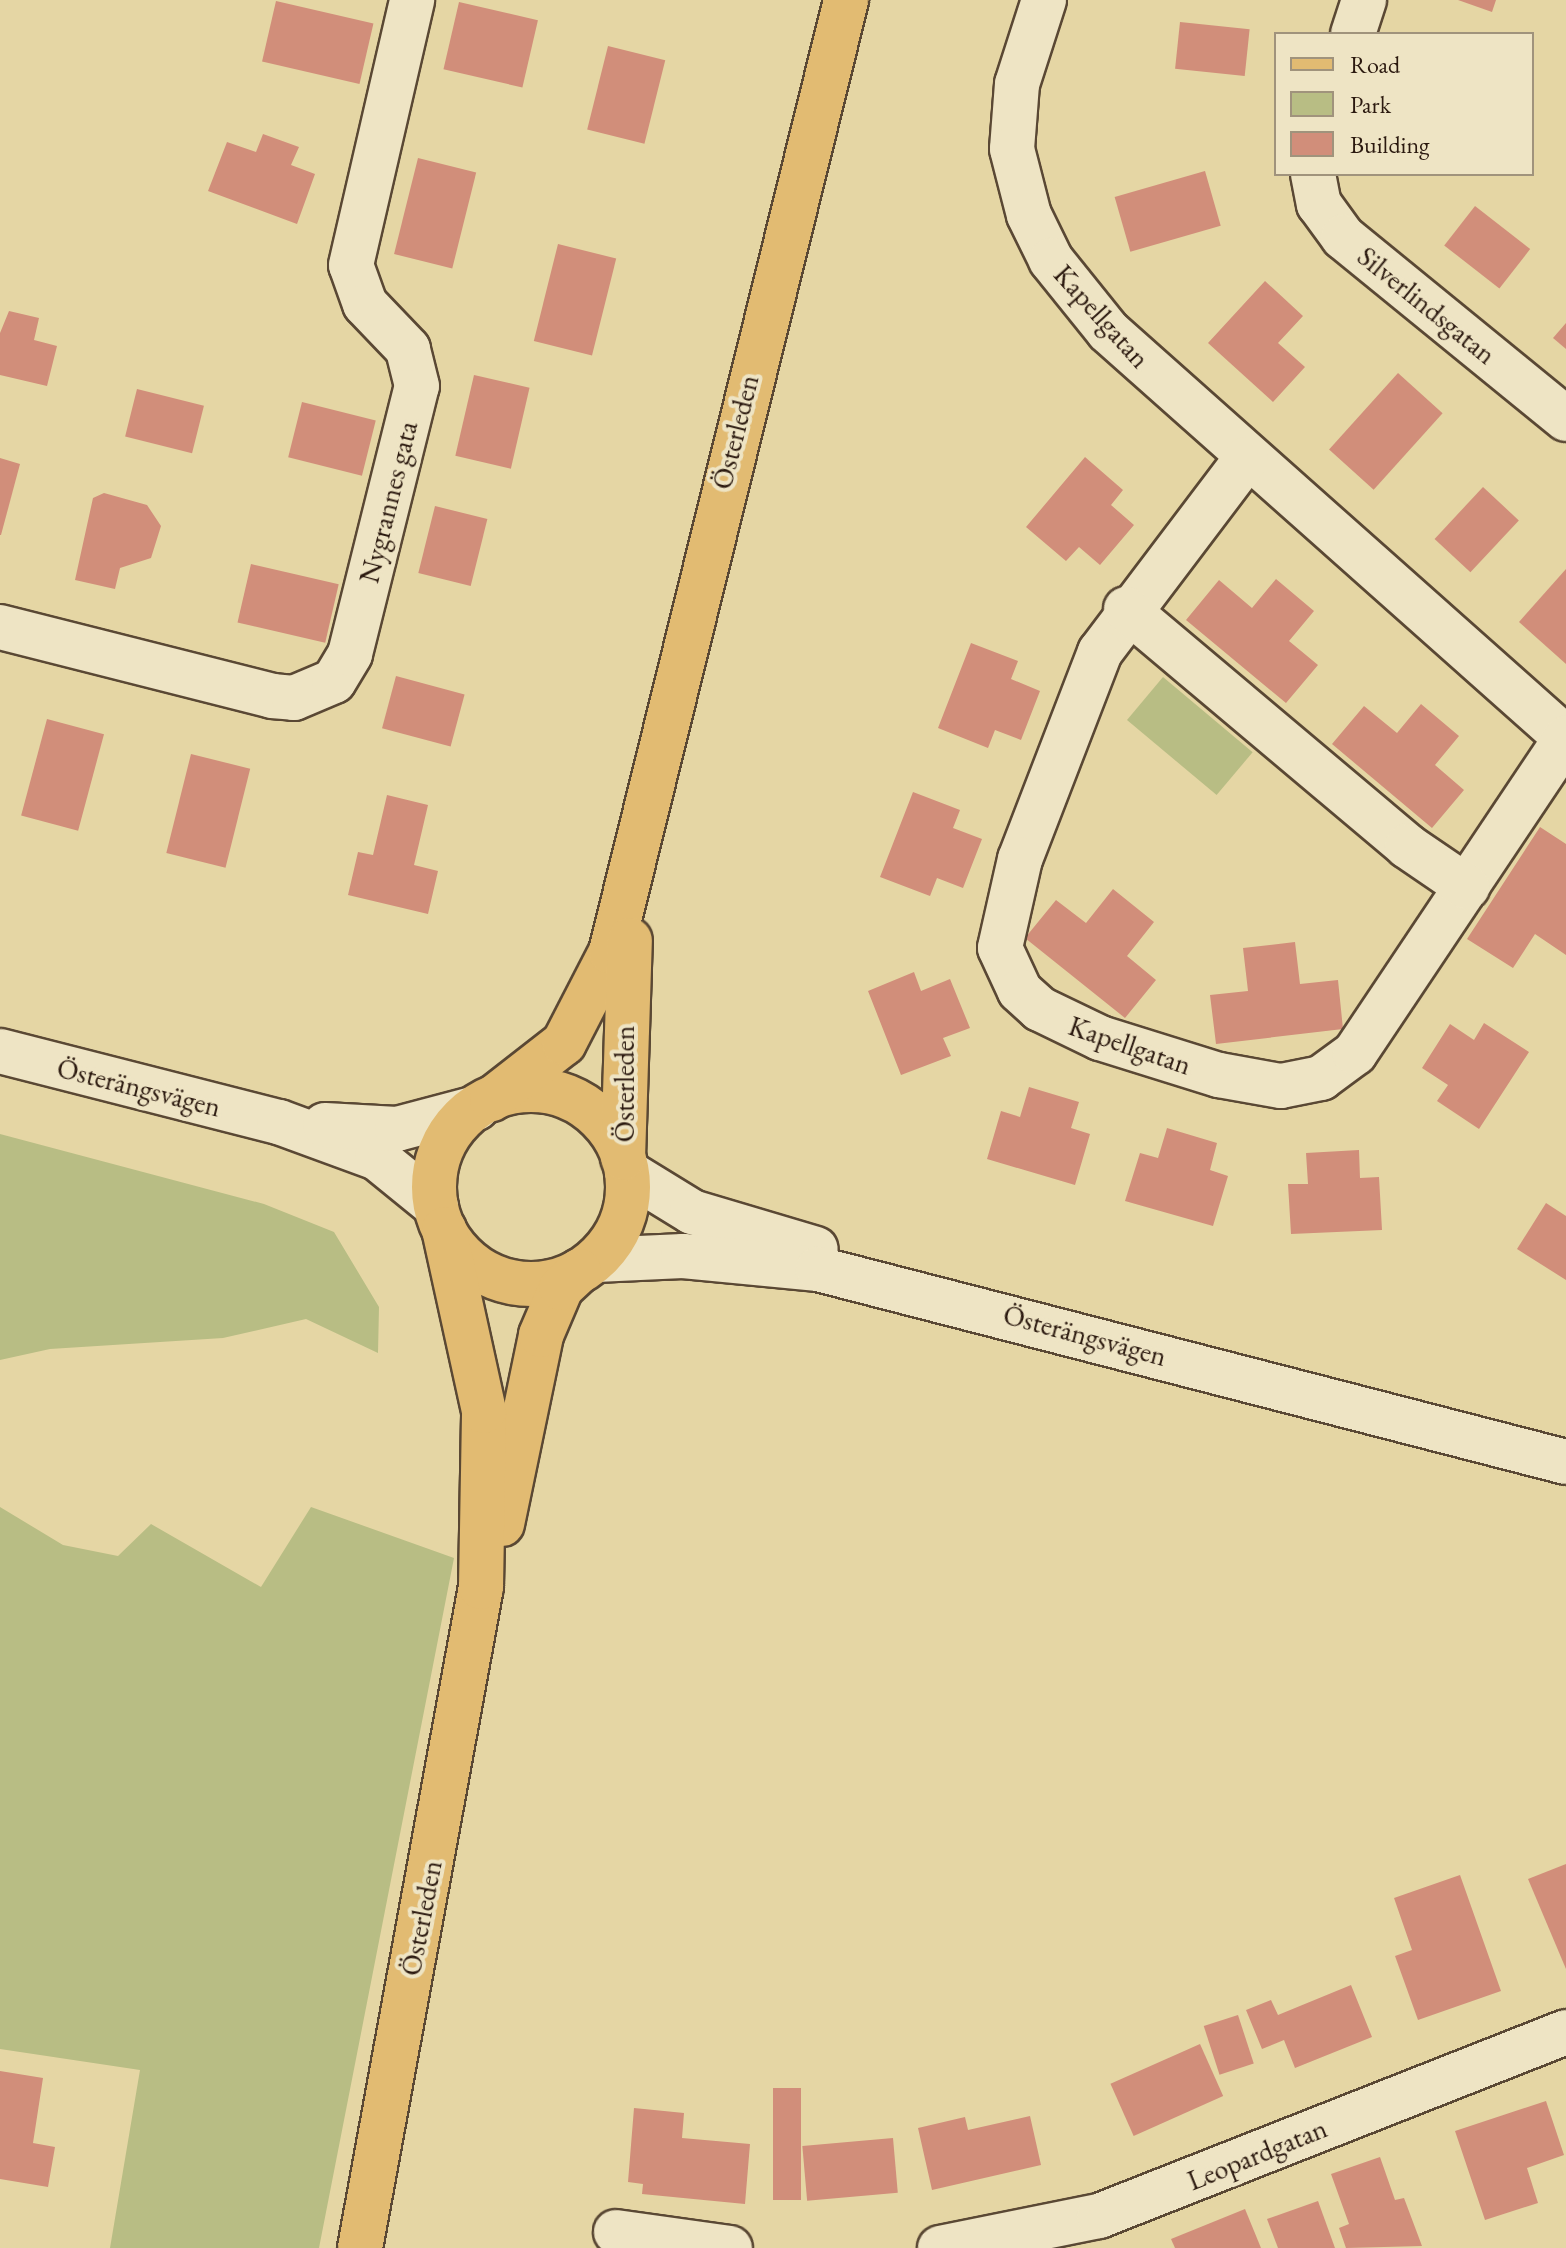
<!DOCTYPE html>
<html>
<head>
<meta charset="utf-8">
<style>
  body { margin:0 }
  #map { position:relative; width:1566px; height:2248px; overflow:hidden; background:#e5d6a4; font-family:"EB Garamond",serif }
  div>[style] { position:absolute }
  .green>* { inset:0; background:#b8bd84; transform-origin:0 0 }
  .building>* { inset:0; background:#d18e7a; transform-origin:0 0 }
  .roads { filter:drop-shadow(2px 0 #5a4834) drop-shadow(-2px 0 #5a4834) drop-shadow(0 2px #5a4834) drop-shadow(0 -2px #5a4834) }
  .minor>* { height:44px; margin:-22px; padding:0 22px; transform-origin:22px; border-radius:22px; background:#eee4c4 }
  .major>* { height:44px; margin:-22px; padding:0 22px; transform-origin:22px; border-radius:22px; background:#e2bb72 }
  .major>.ring { margin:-22px; padding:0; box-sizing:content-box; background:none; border:44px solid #e2bb72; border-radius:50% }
  span { translate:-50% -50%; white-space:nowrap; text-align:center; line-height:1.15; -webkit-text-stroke:8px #eee4c4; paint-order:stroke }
  .street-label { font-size:28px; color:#2b190f }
  .legend { position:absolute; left:1274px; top:32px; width:260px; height:144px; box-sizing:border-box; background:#eee4c4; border:2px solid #a0937c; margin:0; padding:10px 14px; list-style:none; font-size:24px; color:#2b190f }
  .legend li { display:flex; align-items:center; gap:16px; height:40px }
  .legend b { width:40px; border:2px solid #a0937c }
</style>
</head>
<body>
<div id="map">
  <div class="green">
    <i style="left:1163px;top:677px;width:117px;height:56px;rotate:40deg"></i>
    <i style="clip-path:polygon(0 1134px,264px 1204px,334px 1232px,379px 1307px,378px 1353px,306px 1319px,223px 1338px,50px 1349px,0 1360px)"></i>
    <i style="clip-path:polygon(0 1507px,63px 1545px,118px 1556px,151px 1524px,261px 1587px,311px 1507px,454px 1558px,319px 2248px,110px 2248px,140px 2070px,0 2049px)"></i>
  </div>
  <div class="building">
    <i style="clip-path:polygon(1458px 0,1496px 0,1492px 12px)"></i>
    <i style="left:276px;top:1px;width:100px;height:62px;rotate:13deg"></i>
    <i style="left:459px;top:2px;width:81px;height:69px;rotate:13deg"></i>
    <i style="left:1180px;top:22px;width:70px;height:47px;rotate:6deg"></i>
    <i style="left:608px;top:46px;width:59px;height:86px;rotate:14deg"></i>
    <i style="clip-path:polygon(263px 134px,299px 147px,291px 165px,315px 174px,297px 224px,208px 191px,227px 142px,256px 152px)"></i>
    <i style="left:418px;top:158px;width:60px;height:99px;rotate:14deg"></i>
    <i style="left:1205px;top:171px;width:57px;height:94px;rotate:74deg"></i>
    <i style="left:1475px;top:206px;width:70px;height:50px;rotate:38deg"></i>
    <i style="left:558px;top:244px;width:60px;height:100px;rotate:14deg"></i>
    <i style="clip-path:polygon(1265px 281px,1303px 316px,1278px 343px,1305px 367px,1273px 402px,1208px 343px)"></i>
    <i style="clip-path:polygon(9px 311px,39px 318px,34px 340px,57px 346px,47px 386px,0 375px,0 333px)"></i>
    <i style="clip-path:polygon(1566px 323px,1566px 349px,1553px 338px)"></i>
    <i style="left:1398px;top:373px;width:60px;height:103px;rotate:42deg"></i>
    <i style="left:474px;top:375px;width:57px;height:83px;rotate:13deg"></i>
    <i style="left:137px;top:389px;width:69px;height:49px;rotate:14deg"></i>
    <i style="left:302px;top:402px;width:76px;height:57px;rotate:14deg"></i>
    <i style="clip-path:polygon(1085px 457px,1123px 490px,1111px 505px,1134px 525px,1100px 565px,1079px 547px,1066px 561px,1026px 527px)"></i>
    <i style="clip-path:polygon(0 458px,20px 464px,1px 535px,0 535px)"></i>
    <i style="left:1483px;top:487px;width:49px;height:71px;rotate:43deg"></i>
    <i style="clip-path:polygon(104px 493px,147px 505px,161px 526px,151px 558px,120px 568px,115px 589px,75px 580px,93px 498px)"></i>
    <i style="left:435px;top:506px;width:54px;height:69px;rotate:14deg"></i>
    <i style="left:251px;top:564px;width:90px;height:60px;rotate:13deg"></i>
    <i style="clip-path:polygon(1566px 569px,1566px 664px,1519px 622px)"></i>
    <i style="clip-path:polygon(1276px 579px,1314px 611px,1289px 641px,1318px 665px,1286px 703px,1186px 620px,1219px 580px,1252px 608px)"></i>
    <i style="clip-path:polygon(971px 643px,1018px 661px,1011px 679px,1040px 691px,1021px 740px,995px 730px,988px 748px,938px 728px)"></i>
    <i style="left:396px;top:676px;width:71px;height:54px;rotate:15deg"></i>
    <i style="clip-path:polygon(1421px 704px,1459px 736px,1435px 765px,1464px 790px,1432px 828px,1332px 744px,1364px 706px,1397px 733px)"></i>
    <i style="left:47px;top:719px;width:59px;height:100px;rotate:15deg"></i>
    <i style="left:191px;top:754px;width:61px;height:102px;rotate:14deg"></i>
    <i style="clip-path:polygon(913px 792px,960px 810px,953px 828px,982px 839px,963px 888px,937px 878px,930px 896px,880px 877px)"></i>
    <i style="clip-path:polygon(387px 795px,428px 805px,414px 865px,438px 871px,428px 914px,348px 895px,358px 852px,373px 855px)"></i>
    <i style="clip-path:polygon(1540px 827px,1566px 844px,1566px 955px,1535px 934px,1513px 968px,1467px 939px)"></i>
    <i style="clip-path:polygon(1113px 889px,1154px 922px,1127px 956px,1156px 980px,1125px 1018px,1025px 938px,1056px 900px,1086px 923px)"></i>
    <i style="clip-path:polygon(1295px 942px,1300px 984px,1338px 980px,1343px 1029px,1216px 1044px,1210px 995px,1248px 991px,1243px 948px)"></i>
    <i style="clip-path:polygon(914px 972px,921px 991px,950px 979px,970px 1028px,943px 1038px,951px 1056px,901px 1075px,868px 991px)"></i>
    <i style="clip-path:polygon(1484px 1023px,1529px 1052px,1479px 1129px,1437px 1101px,1448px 1085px,1422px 1068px,1450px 1024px,1474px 1040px)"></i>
    <i style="clip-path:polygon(1029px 1087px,1079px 1102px,1071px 1128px,1090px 1134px,1075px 1185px,987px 1159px,1001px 1111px,1020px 1117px)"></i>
    <i style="clip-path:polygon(1167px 1128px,1217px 1143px,1210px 1170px,1228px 1176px,1213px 1226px,1125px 1201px,1140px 1153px,1158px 1158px)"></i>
    <i style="clip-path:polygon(1359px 1150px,1360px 1178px,1379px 1177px,1382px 1230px,1291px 1234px,1288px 1184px,1308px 1184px,1306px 1153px)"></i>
    <i style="clip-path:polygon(1546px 1203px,1566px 1216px,1566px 1280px,1517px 1249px)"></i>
    <i style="clip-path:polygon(1566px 1864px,1566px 1969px,1528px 1879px)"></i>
    <i style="clip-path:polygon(1460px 1875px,1501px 1991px,1418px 2020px,1395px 1956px,1412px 1950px,1394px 1898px)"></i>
    <i style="clip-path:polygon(1351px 1985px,1372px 2037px,1295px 2068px,1284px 2040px,1262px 2049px,1246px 2010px,1271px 2000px,1278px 2015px)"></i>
    <i style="left:1238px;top:2015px;width:51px;height:36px;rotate:72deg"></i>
    <i style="left:1200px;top:2044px;width:57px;height:98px;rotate:66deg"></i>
    <i style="clip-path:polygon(0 2071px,43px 2078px,33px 2143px,55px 2147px,48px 2187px,0 2179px)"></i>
    <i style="left:773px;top:2088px;width:28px;height:112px"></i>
    <i style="clip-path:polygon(1546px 2101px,1564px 2155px,1527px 2168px,1538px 2203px,1485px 2220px,1455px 2131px)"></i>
    <i style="clip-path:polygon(634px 2108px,684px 2113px,682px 2138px,750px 2144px,745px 2204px,642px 2194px,643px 2184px,628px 2182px)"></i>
    <i style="clip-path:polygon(1030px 2116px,1041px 2165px,932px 2190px,918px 2128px,965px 2117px,968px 2130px)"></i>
    <i style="left:893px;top:2138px;width:55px;height:91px;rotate:85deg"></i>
    <i style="clip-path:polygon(1380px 2157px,1395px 2200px,1404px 2198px,1422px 2246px,1346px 2248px,1339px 2228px,1349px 2224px,1331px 2174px)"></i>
    <i style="clip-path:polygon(1318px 2201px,1335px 2248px,1278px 2248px,1267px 2219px)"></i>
    <i style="clip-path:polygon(1245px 2209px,1261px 2248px,1175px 2248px,1171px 2239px)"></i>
  </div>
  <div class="roads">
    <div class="minor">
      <i style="left:1044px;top:0;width:88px;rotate:107.8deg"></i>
      <i style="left:1017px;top:84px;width:65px;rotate:94.4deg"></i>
      <i style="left:1012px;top:149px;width:68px;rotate:75.6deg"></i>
      <i style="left:1029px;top:215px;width:50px;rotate:63.9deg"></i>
      <i style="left:1051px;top:260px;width:91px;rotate:51.2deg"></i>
      <i style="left:1108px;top:331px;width:613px;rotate:41.63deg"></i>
      <i style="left:1353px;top:34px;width:36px;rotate:-72deg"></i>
      <i style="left:1313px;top:174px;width:31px;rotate:79deg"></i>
      <i style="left:1319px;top:204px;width:41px;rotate:54deg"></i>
      <i style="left:1343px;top:237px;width:288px;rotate:39.2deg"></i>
      <i style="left:1246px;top:459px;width:242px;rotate:127.1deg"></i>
      <i style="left:1100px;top:652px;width:222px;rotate:111.1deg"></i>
      <i style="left:1020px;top:859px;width:91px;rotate:102.7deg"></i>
      <i style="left:1000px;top:948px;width:47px;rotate:65.1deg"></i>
      <i style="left:1020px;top:991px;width:27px;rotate:42deg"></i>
      <i style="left:1040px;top:1009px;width:67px;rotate:25.8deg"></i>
      <i style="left:1100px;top:1038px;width:125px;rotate:17.3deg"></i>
      <i style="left:1219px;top:1075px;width:63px;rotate:10.1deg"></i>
      <i style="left:1281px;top:1086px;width:41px;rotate:-11.3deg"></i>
      <i style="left:1321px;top:1078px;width:42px;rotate:-36.3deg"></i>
      <i style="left:1355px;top:1053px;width:379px;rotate:-56.2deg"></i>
      <i style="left:1126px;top:609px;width:368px;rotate:40.1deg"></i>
      <i style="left:1407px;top:846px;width:73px;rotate:34.3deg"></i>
      <i style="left:0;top:627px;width:281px;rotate:14.2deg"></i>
      <i style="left:272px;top:696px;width:22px;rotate:5deg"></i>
      <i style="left:294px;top:698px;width:43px;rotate:-23deg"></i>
      <i style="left:334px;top:681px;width:31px;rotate:-59deg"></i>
      <i style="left:350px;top:654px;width:276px;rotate:-76deg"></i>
      <i style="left:417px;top:386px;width:38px;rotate:-104deg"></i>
      <i style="left:408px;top:349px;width:62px;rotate:-133.7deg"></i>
      <i style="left:365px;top:304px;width:41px;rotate:-109.7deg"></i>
      <i style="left:351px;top:265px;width:272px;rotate:-77deg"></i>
      <i style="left:0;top:1051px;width:288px;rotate:14.3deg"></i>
      <i style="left:279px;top:1122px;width:104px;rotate:20.2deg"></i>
      <i style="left:377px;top:1158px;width:76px;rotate:39.1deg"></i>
      <i style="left:325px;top:1125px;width:72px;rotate:3.2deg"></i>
      <i style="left:397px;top:1129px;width:82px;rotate:-14.9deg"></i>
      <i style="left:627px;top:1172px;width:76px;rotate:31.6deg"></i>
      <i style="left:692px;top:1212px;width:129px;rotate:16.6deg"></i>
      <i style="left:596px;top:1260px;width:87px;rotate:-2.6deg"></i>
      <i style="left:683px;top:1256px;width:136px;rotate:5.5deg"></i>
      <i style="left:818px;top:1269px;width:772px;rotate:14.47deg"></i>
      <i style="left:616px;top:2232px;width:115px;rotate:8deg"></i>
      <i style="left:940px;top:2248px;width:162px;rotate:-11.4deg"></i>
      <i style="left:1099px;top:2216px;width:502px;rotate:-21.5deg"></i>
    </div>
    <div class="major">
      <i class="ring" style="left:434px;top:1090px;width:150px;height:150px"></i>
      <i style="left:492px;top:1099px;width:91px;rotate:-37.9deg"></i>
      <i style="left:564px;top:1043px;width:102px;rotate:-62.7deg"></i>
      <i style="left:611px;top:952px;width:981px;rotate:-76.13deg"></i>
      <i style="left:623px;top:1158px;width:218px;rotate:-88.2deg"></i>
      <i style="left:502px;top:1524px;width:193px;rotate:-78.3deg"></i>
      <i style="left:541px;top:1335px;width:51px;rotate:-66.9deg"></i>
      <i style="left:561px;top:1288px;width:25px;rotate:-43deg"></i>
      <i style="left:360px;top:2248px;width:672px;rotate:-79.63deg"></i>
      <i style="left:481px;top:1587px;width:176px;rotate:-89deg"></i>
      <i style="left:484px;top:1411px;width:186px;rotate:-102.4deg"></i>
    </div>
  </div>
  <div class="street-label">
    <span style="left:1427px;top:305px;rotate:39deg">Silverlindsgatan</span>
    <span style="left:1102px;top:316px;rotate:48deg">Kapellgatan</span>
    <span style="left:735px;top:432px;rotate:-76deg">Österleden</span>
    <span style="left:388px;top:502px;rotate:-76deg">Nygrannes gata</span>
    <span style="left:1130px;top:1045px;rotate:19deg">Kapellgatan</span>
    <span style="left:624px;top:1084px;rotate:-90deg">Österleden</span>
    <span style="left:139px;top:1087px;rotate:14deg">Österängsvägen</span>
    <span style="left:1085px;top:1335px;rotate:15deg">Österängsvägen</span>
    <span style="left:421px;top:1918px;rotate:-79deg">Österleden</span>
    <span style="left:1257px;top:2154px;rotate:-22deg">Leopardgatan</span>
  </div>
  <ul class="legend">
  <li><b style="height:10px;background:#e2bb72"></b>Road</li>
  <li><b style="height:22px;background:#b8bd84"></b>Park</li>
  <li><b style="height:22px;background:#d18e7a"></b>Building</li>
  </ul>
</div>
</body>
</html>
